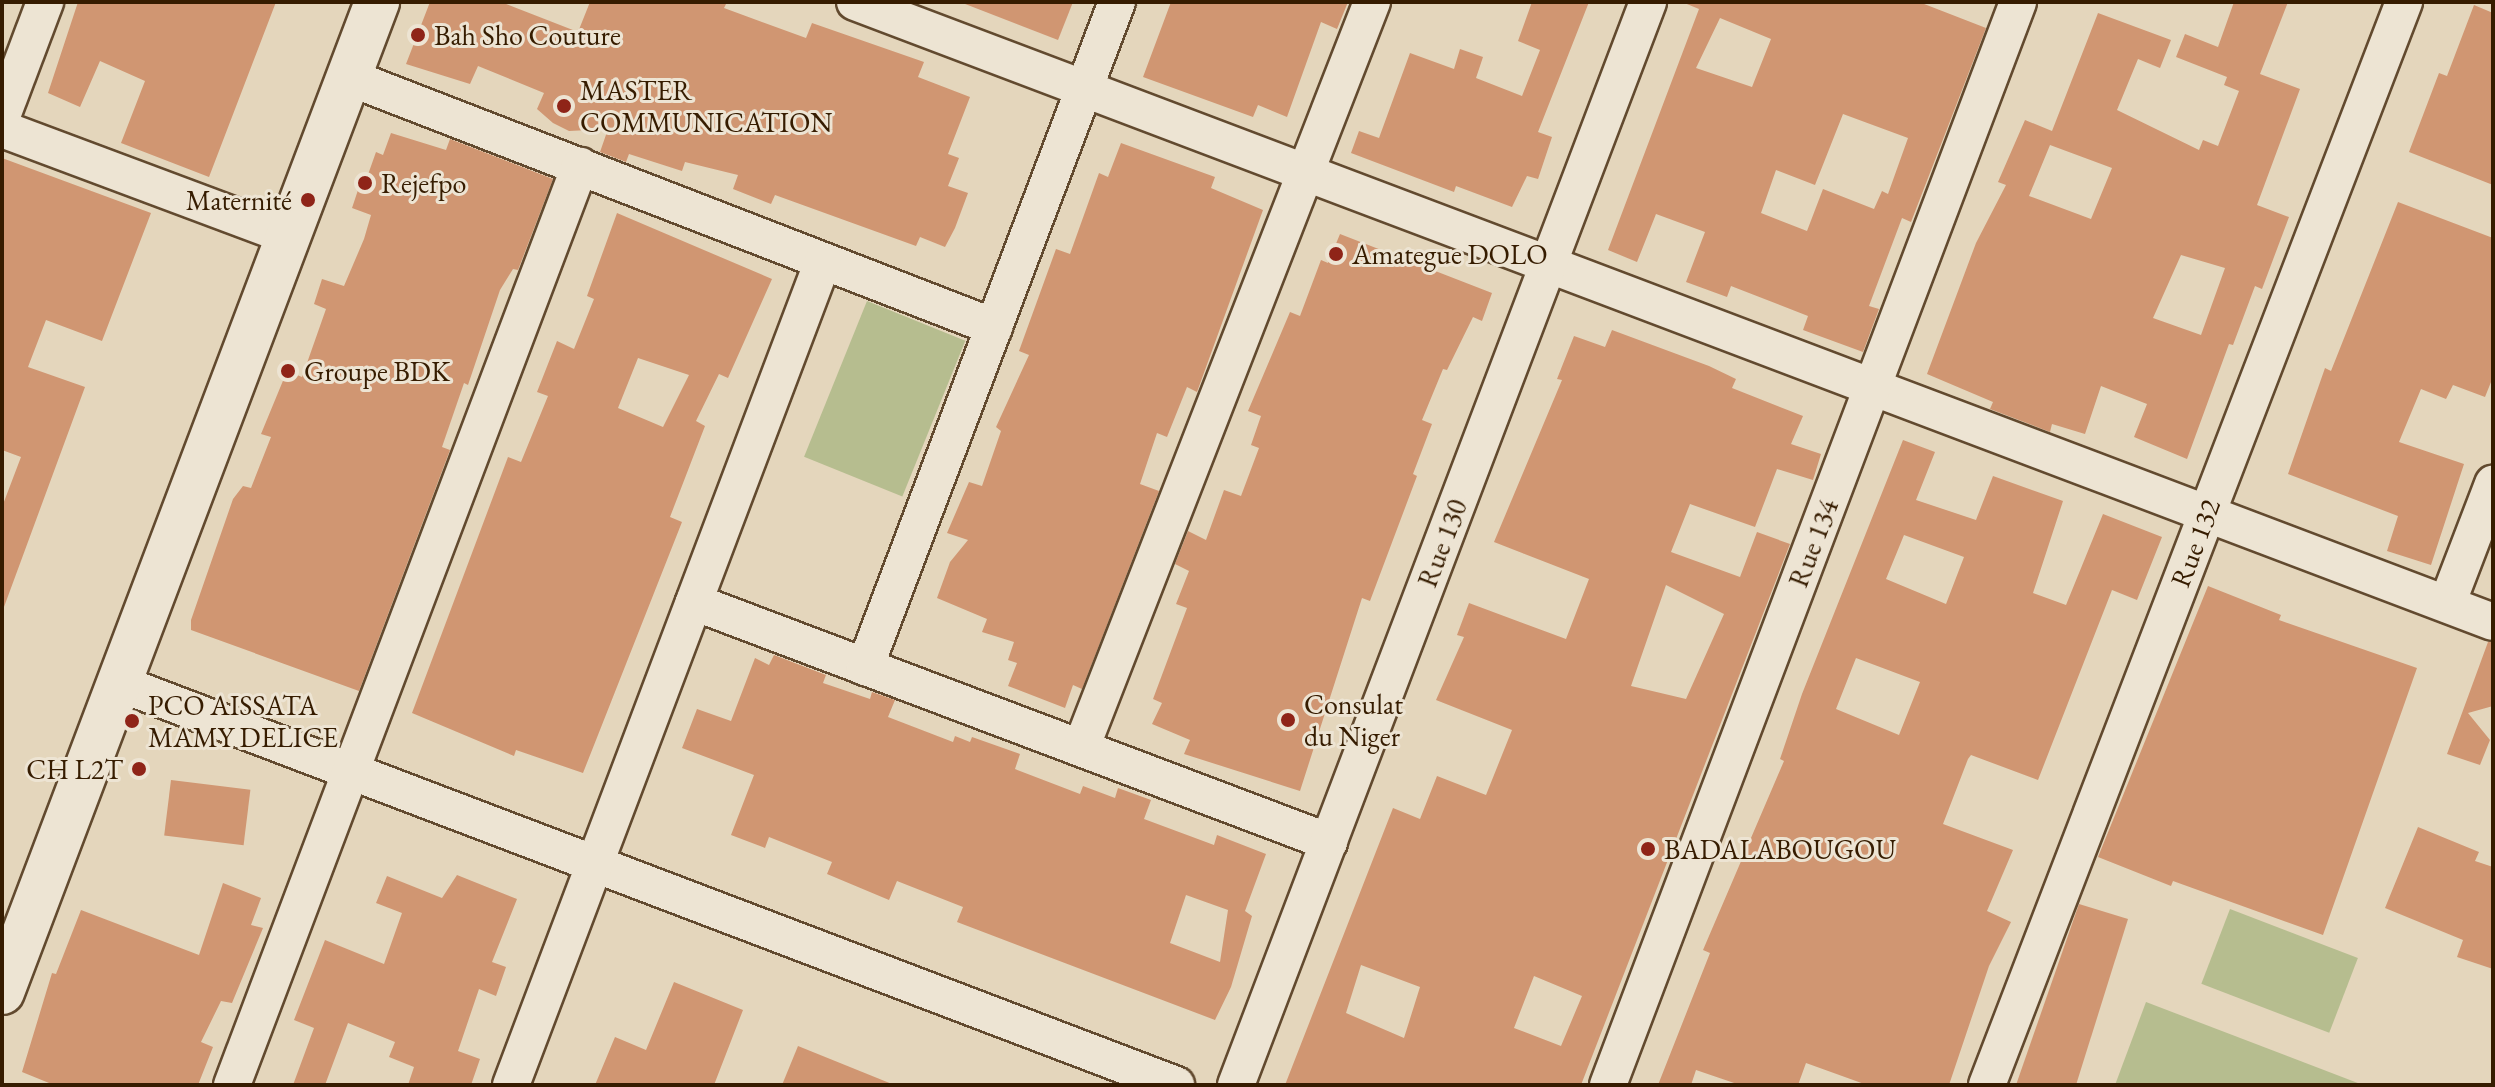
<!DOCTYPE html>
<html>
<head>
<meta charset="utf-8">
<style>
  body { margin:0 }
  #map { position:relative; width:2495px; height:1087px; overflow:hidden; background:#e4d6bc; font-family:"EB Garamond",serif }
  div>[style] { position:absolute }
  .green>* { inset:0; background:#b6bd8f; transform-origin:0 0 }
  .building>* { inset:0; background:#d09672; transform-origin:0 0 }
  .roads { filter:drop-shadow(2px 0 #624a2f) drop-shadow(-2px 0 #624a2f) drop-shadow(0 2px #624a2f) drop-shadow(0 -2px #624a2f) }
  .street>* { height:36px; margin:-18px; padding:0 18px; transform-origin:18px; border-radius:18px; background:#ede4d3 }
  .secondary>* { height:44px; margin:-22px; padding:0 22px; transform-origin:22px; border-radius:22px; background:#ede4d3 }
  .dots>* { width:22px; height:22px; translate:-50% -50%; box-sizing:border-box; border:4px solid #ede4d3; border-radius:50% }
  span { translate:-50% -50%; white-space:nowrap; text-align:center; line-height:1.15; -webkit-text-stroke:6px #ede4d3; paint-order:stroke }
  .poi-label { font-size:28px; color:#361c00 }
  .left { translate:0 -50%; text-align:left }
  .right { translate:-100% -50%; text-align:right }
  .street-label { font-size:28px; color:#361c00 }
  .frame { position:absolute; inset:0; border:4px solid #361c00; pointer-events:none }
</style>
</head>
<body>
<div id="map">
  <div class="green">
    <i style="left:867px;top:301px;width:106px;height:168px;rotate:22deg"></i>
    <i style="left:2230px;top:909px;width:137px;height:80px;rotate:21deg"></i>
    <i style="clip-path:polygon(2146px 1002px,2363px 1085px,2115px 1085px)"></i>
  </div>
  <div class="building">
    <i style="clip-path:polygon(78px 2px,276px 2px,209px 177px,121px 143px,145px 81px,100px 61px,80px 107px,48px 93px)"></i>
    <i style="clip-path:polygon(430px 2px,501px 2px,578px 32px,590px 2px,727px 2px,724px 8px,806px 38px,812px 23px,924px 62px,918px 77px,970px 97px,948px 154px,959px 158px,948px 186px,968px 193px,955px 228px,945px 247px,920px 237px,916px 246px,775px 195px,771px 204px,733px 189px,738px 175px,685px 162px,682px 171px,629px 154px,626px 162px,600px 152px,608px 129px,569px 131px,553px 123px,537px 109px,544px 93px,478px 66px,470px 84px,406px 64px)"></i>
    <i style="clip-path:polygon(960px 2px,1073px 2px,1058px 40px)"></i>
    <i style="clip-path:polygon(1171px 2px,1348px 2px,1337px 29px,1321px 22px,1287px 117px,1258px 105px,1253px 117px,1143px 77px)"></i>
    <i style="clip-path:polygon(1532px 2px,1589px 2px,1538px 132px,1552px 137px,1538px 179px,1527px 176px,1512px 207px,1456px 186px,1454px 192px,1351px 153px,1359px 131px,1379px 138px,1410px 53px,1454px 69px,1460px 49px,1483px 57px,1476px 78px,1522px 96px,1540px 50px,1518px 41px)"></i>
    <i style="clip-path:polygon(evenodd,1682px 2px,1919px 2px,1986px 28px,1911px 222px,1902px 218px,1869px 306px,1879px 309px,1863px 352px,1803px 330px,1808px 316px,1731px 286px,1727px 297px,1686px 282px,1705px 232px,1656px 214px,1637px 262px,1608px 250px,1699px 9px,1682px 2px,1720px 18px,1771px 39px,1752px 87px,1696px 68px,1720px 18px,1682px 2px,1843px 114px,1908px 138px,1888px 194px,1882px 191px,1874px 209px,1823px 189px,1807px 231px,1761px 213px,1776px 170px,1815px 185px,1843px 114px)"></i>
    <i style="clip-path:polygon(evenodd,2234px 2px,2288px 2px,2260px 74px,2300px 89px,2257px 205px,2289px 217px,2262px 289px,2255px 286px,2233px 345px,2229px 344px,2187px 459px,2134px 437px,2147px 404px,2101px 386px,2085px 434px,2052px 424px,2050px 432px,1990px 409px,1993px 402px,1927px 374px,1976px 243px,2006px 185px,1998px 182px,2025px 120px,2052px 131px,2098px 13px,2171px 40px,2160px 68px,2138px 59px,2117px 110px,2199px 150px,2203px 140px,2218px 146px,2239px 91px,2224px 85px,2227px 77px,2176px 57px,2185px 34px,2218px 47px,2234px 2px,2050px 145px,2112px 168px,2091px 219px,2029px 196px,2050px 145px,2234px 2px,2181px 255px,2225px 268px,2201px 335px,2153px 318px,2181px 255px)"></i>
    <i style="clip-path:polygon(2474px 5px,2493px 13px,2493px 185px,2409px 152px,2439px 73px,2447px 76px)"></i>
    <i style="clip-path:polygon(391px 133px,446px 150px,450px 139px,553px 179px,518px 270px,513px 269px,500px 290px,468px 385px,464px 383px,442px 447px,450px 450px,359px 691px,191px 630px,191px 620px,233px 499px,243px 486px,251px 488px,271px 437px,261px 434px,287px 371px,302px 377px,307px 363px,326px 309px,314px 304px,322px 279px,344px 286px,364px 239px,371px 215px,352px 208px,361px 181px,365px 183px,376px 152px,383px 155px)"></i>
    <i style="clip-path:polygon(1121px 143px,1215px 177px,1211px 188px,1263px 210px,1197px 392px,1187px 387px,1167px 437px,1157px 433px,1140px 484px,1159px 491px,1082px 689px,1073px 685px,1065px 708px,1008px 686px,1017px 663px,1008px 660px,1014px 642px,982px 632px,987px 619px,937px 598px,950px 562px,968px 540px,947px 533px,969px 482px,982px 486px,1001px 431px,996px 427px,1029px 355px,1019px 351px,1056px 249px,1070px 254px,1099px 173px,1108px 177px)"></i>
    <i style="clip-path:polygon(2px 158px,151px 213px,102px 341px,46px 320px,28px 367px,85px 387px,4px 607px,2px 507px,21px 457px,2px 450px)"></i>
    <i style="clip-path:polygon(2398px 202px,2493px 238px,2493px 377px,2485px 397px,2453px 385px,2446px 399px,2421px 389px,2399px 442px,2464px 464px,2431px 565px,2387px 551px,2398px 516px,2288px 474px,2325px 368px,2331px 371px)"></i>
    <i style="clip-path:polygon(evenodd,617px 213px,772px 279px,728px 378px,719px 374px,696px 421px,705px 426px,670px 517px,682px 522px,583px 773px,516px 750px,514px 756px,412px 713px,508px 457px,521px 462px,548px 396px,537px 392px,557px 341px,574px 349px,594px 299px,587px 296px,617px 213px,638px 358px,689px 375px,663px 427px,618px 408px,638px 358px)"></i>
    <i style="clip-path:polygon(1340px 234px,1492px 293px,1482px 321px,1473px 317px,1447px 370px,1443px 369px,1422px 420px,1432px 424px,1413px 474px,1417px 476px,1370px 601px,1362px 598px,1300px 791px,1184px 754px,1190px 740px,1152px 724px,1162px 703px,1153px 699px,1187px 608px,1176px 604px,1189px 571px,1175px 564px,1188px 531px,1206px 540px,1224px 490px,1241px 496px,1259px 448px,1251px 445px,1261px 416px,1248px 411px,1290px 312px,1300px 316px,1321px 260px,1328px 263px)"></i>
    <i style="clip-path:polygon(evenodd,1612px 330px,1709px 366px,1736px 379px,1732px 388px,1803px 416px,1791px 444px,1821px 454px,1813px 480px,1777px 469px,1755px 527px,1690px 504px,1671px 552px,1740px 577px,1757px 532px,1790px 544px,1581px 1085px,1285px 1085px,1393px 808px,1420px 819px,1437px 776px,1486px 795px,1512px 730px,1436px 700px,1464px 637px,1457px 635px,1469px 603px,1566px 639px,1589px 579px,1494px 542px,1562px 380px,1557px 379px,1574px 336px,1605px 347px,1612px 330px,1666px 585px,1724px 614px,1686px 699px,1631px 686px,1666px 585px,1612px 330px,1361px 965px,1420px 987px,1404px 1038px,1346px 1013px,1361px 965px,1612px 330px,1534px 976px,1582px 996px,1561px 1046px,1514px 1028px,1534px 976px)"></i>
    <i style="clip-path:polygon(evenodd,1903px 440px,1935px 452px,1916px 500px,1976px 520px,1993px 476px,2063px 501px,2033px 593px,2066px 605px,2103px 514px,2162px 537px,2137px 600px,2112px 590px,2038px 780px,1971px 755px,1968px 759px,1943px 824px,2013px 850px,1987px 911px,2011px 922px,1989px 966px,1949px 1085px,1867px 1085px,1806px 1063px,1798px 1085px,1740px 1085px,1696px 1070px,1691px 1085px,1658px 1085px,1710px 953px,1703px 950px,1784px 761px,1780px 759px,1802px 694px,1903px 440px,1904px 535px,1964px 557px,1946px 604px,1886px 579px,1904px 535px,1903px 440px,1856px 658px,1920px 682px,1899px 735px,1836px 709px,1856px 658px)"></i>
    <i style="clip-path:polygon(2208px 586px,2281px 615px,2279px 620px,2417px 668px,2323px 935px,2173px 881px,2171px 886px,2098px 857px)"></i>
    <i style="clip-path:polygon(2488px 642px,2493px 642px,2493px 706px,2468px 713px,2490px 740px,2480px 765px,2447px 754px)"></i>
    <i style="clip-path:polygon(evenodd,774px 655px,826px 675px,823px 683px,870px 699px,872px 692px,895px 700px,888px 717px,953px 742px,955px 736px,970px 742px,972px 737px,1020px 754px,1015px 769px,1080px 794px,1083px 786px,1115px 798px,1118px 788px,1151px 800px,1144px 819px,1214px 845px,1217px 835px,1266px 854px,1245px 911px,1252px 916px,1231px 987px,1215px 1020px,957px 922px,963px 907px,897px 881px,889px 900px,827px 874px,832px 862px,769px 837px,765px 848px,731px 835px,754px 775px,682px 748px,697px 709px,731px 721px,755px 658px,769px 665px,774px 655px,1186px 895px,1228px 910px,1220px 962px,1170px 943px,1186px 895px)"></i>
    <i style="left:171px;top:780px;width:80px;height:56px;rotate:7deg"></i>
    <i style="clip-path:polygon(2418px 827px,2479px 852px,2475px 861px,2493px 867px,2493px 969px,2457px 957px,2463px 940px,2385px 908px)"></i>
    <i style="clip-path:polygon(457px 875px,517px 899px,492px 962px,506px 967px,496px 996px,479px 989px,458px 1051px,480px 1059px,471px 1085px,408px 1085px,414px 1067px,389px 1057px,395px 1042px,348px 1023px,325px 1085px,293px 1085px,314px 1028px,294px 1020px,325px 940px,384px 964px,402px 913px,376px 903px,387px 876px,442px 898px)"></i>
    <i style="clip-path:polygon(223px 883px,261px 898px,251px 925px,263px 928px,232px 1003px,221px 1001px,201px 1042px,213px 1047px,198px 1085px,54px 1085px,22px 1072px,52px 973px,56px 974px,81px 910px,199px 955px)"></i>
    <i style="clip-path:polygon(2079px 904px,2128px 919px,2076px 1085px,2016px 1085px)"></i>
    <i style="clip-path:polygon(674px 982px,743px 1010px,714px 1085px,595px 1085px,615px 1037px,646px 1050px)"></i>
    <i style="clip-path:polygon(798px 1046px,892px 1084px,892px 1085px,782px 1085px)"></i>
  </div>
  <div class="roads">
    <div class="street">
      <i style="left:855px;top:2px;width:1751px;rotate:20.73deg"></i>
      <i style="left:348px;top:77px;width:693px;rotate:21.16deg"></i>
      <i style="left:2px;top:116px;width:122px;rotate:-69.3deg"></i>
      <i style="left:2px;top:129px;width:305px;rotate:20.5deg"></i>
      <i style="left:694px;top:602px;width:679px;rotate:20.7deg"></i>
      <i style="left:2447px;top:604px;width:129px;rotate:-69deg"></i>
      <i style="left:865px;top:667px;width:711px;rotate:-69.25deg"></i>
      <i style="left:119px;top:683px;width:1131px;rotate:20.82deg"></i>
      <i style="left:1081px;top:748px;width:801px;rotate:-68.69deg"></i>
      <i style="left:232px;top:1085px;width:983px;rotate:-69.26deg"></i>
      <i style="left:511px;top:1085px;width:881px;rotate:-69.26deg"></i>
      <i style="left:1236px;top:1085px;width:1159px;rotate:-69.17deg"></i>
      <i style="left:1608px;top:1085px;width:1158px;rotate:-69.26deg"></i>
      <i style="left:1987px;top:1085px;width:1161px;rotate:-68.94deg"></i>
    </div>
    <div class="secondary">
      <i style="left:2px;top:992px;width:1059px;rotate:-69.25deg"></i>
    </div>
  </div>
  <div class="dots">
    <i style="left:418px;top:35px;background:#8f2418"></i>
    <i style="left:564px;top:106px;background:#8f2418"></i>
    <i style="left:365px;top:183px;background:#8f2418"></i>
    <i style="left:308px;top:200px;background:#8f2418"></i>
    <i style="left:1336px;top:254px;background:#8f2418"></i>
    <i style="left:288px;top:371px;background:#8f2418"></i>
    <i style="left:1288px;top:720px;background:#8f2418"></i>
    <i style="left:132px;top:721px;background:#8f2418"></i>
    <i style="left:139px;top:769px;background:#8f2418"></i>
    <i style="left:1648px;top:849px;background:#8f2418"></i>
  </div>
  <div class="poi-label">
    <span class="left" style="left:434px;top:35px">Bah Sho Couture</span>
    <span class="left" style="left:580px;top:106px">MASTER<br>COMMUNICATION</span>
    <span class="left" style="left:381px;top:183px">Rejefpo</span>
    <span class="right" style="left:292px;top:200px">Maternité</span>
    <span class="left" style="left:1352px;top:254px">Amategue DOLO</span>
    <span class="left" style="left:304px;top:371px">Groupe BDK</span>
    <span class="left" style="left:1304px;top:720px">Consulat<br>du Niger</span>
    <span class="left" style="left:148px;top:721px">PCO AISSATA<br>MAMY DELICE</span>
    <span class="right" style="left:123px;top:769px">CH L2T</span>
    <span class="left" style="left:1664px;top:849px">BADALABOUGOU</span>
  </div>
  <div class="street-label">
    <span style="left:1442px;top:543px;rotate:-69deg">Rue 130</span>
    <span style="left:1813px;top:543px;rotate:-69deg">Rue 134</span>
    <span style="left:2195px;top:543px;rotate:-69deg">Rue 132</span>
  </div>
  <div class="frame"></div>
</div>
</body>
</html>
